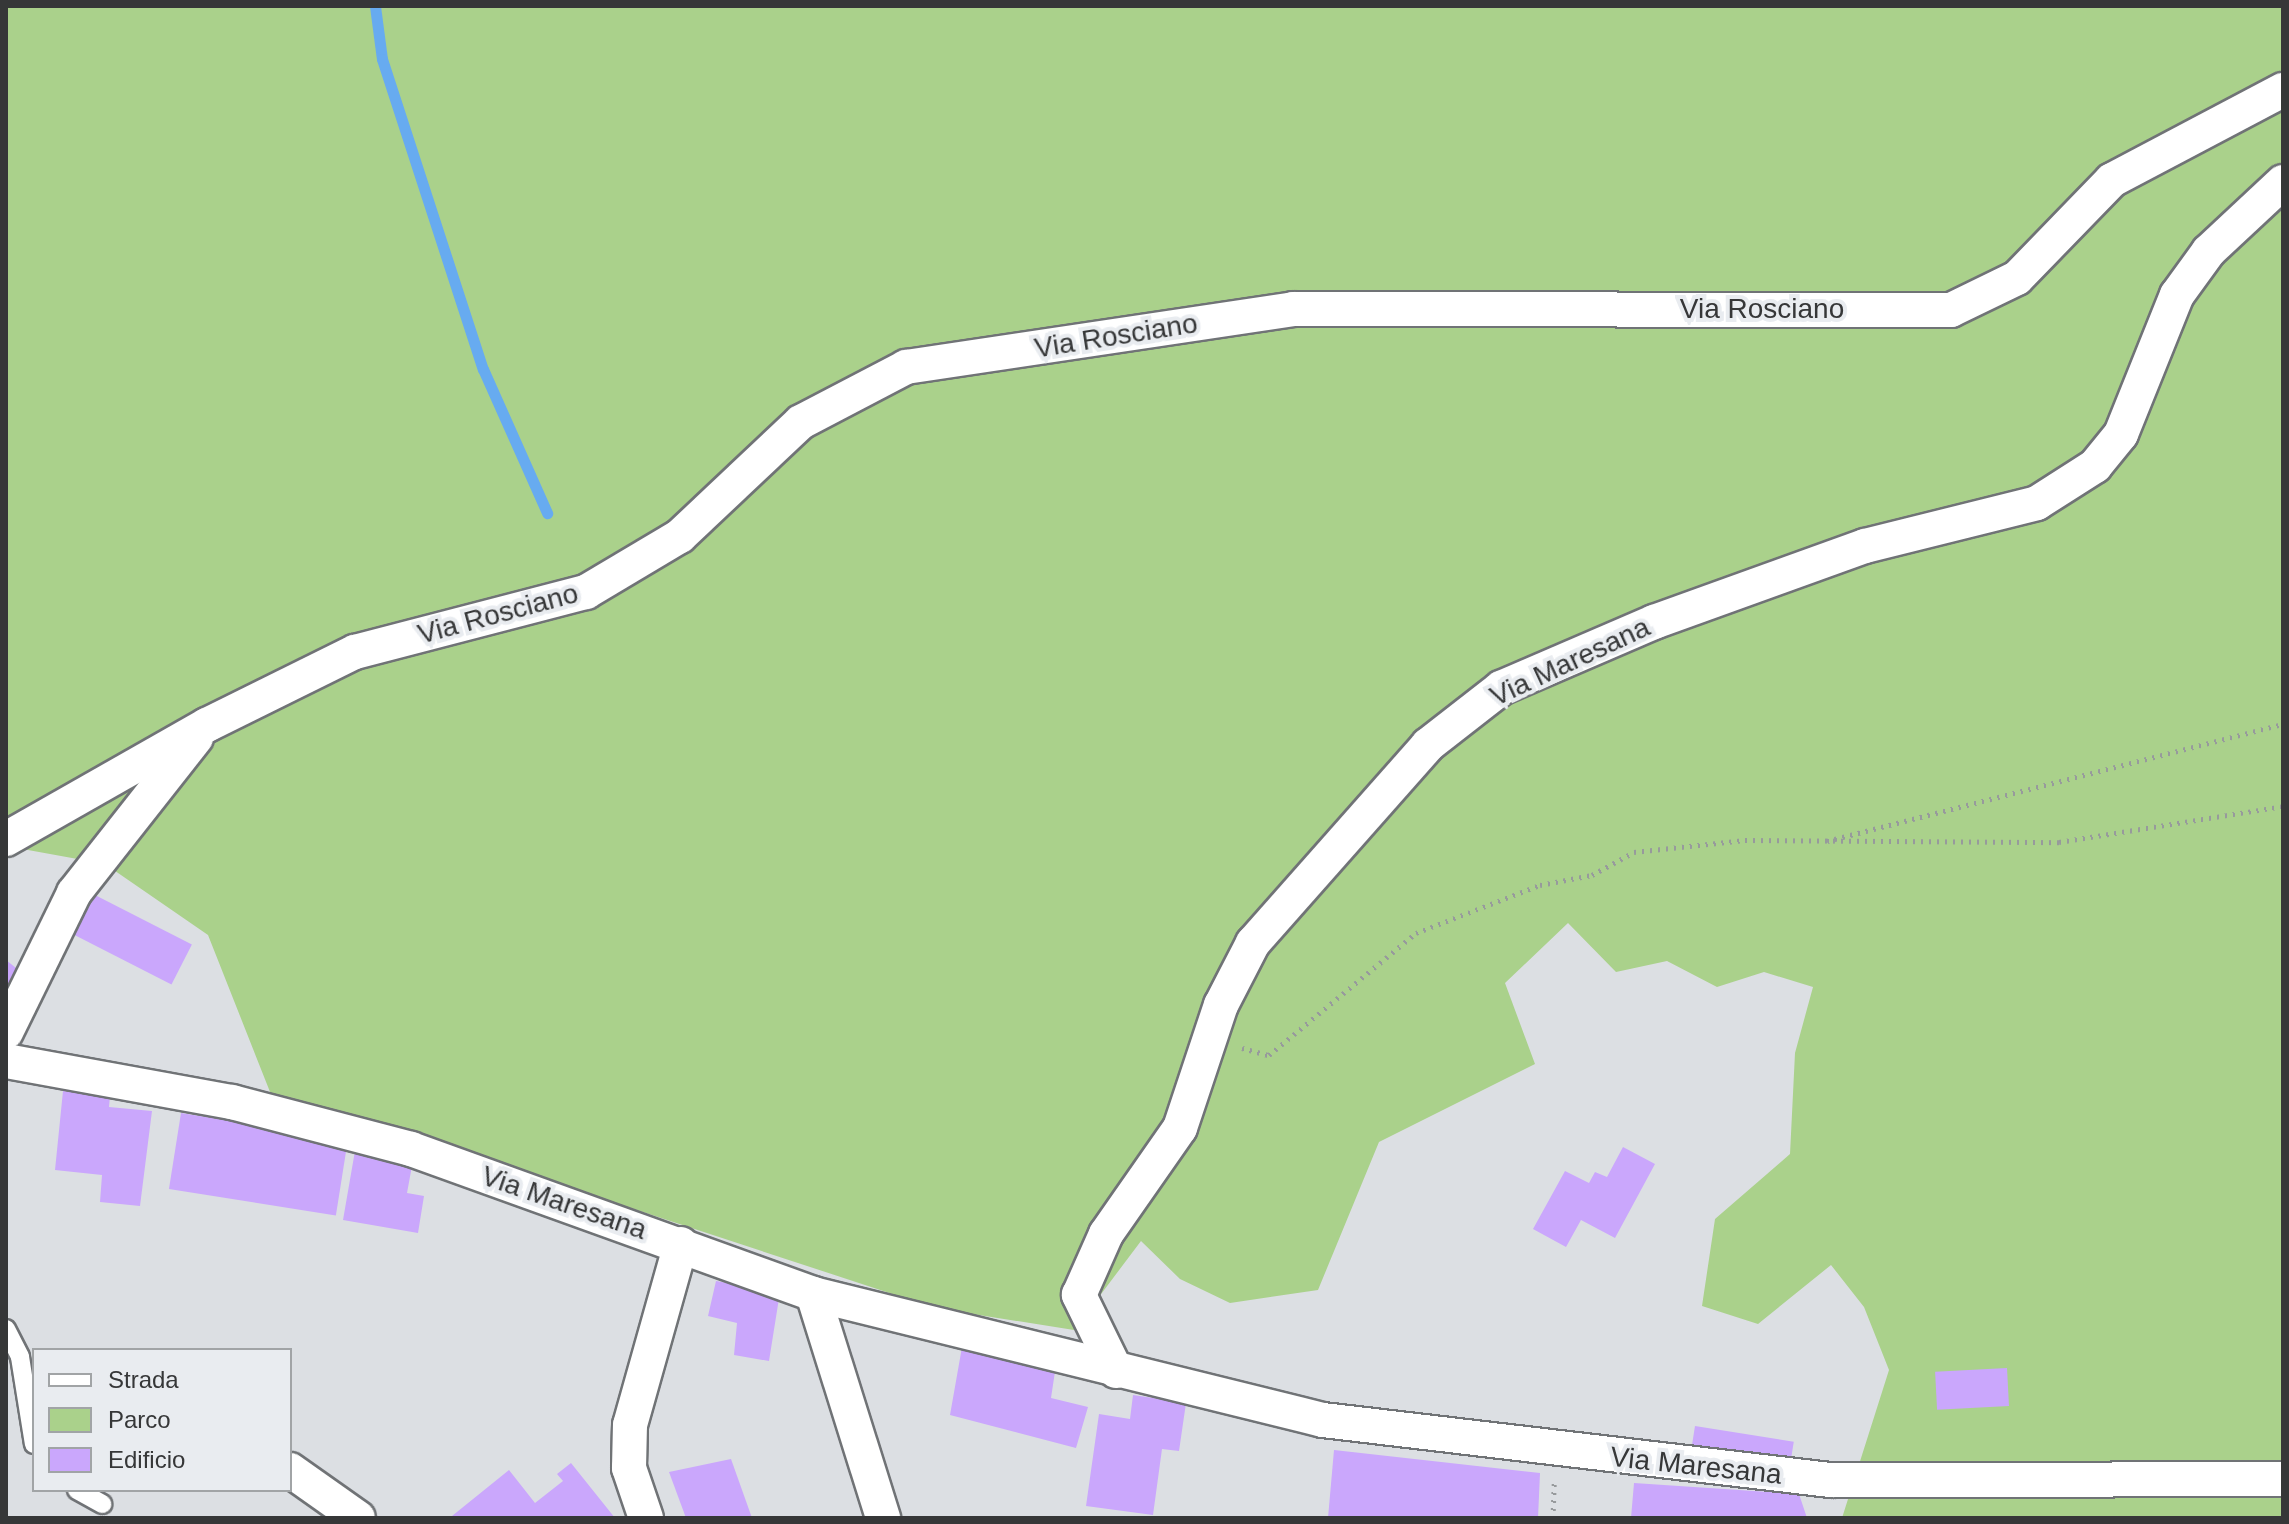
<!DOCTYPE html>
<html>
<head>
<meta charset="utf-8">
<style>
  body { margin:0 }
  #map { position:relative; width:2289px; height:1524px; overflow:hidden; background:#dcdfe3; font-family:Helvetica,sans-serif }
  div>[style] { position:absolute }
  .green>* { inset:0; background:#aad18b }
  .stream>* { height:11px; margin:-5.5px; padding:0 5.5px; transform-origin:5.5px; border-radius:5.5px; background:#67abf0 }
  .building>* { inset:0; background:#caa7fc; transform-origin:0 0 }
  .path>* { height:5px; margin-top:-2.5px; transform-origin:0; background:repeating-linear-gradient(90deg,#979a9c 0 2px,transparent 0 8px) }
  .roads { filter:drop-shadow(2px 0 #707376) drop-shadow(-2px 0 #707376) drop-shadow(0 2px #707376) drop-shadow(0 -2px #707376) }
  .lane>* { height:18px; margin:-9px; padding:0 9px; transform-origin:9px; border-radius:9px; background:#fff }
  .street>* { height:34px; margin:-17px; padding:0 17px; transform-origin:17px; border-radius:17px; background:#fff }
  span { translate:-50% -50%; white-space:nowrap; text-align:center; line-height:1.15; -webkit-text-stroke:8px #e9ecf0; paint-order:stroke }
  .street-label { font-size:28px; color:#363738 }
  .frame { position:absolute; inset:0; border:8px solid #363738; pointer-events:none }
  .legend { position:absolute; left:32px; top:1348px; width:260px; height:144px; box-sizing:border-box; background:#e9ecf0; border:2px solid #a1a4a6; margin:0; padding:10px 14px; list-style:none; font-size:24px; color:#363738 }
  .legend li { display:flex; align-items:center; gap:16px; height:40px }
  .legend b { width:40px; border:2px solid #a1a4a6 }
</style>
</head>
<body>
<div id="map">
  <div class="green">
    <i style="clip-path:polygon(6px 6px,2283px 6px,2283px 1518px,1842px 1518px,1889px 1370px,1864px 1307px,1831px 1265px,1758px 1324px,1702px 1306px,1715px 1219px,1790px 1154px,1795px 1053px,1813px 987px,1764px 972px,1717px 987px,1667px 961px,1616px 972px,1568px 923px,1505px 983px,1535px 1064px,1379px 1142px,1318px 1290px,1230px 1303px,1180px 1279px,1141px 1241px,1074px 1330px,935px 1308px,436px 1144px,274px 1102px,208px 935px,105px 864px,6px 846px)"></i>
  </div>
  <div class="stream">
    <i style="left:375px;top:6px;width:53px;rotate:82.5deg"></i>
    <i style="left:382px;top:59px;width:326px;rotate:72deg"></i>
    <i style="left:483px;top:369px;width:158px;rotate:66deg"></i>
  </div>
  <div class="building">
    <i style="left:93px;top:894px;width:111px;height:45px;rotate:27deg"></i>
    <i style="clip-path:polygon(6px 960px,21px 972px,6px 989px)"></i>
    <i style="clip-path:polygon(63px 1091px,110px 1096px,109px 1107px,152px 1111px,140px 1206px,100px 1202px,102px 1175px,55px 1170px)"></i>
    <i style="left:181px;top:1113px;width:169px;height:77px;rotate:9deg"></i>
    <i style="clip-path:polygon(356px 1145px,414px 1155px,407px 1193px,424px 1196px,418px 1233px,343px 1220px)"></i>
    <i style="clip-path:polygon(1623px 1147px,1655px 1164px,1615px 1238px,1581px 1220px,1566px 1247px,1533px 1229px,1565px 1171px,1589px 1183px,1595px 1172px,1607px 1177px)"></i>
    <i style="clip-path:polygon(716px 1281px,780px 1292px,769px 1361px,734px 1355px,737px 1323px,708px 1316px)"></i>
    <i style="clip-path:polygon(962px 1347px,1056px 1365px,1051px 1398px,1088px 1407px,1076px 1448px,950px 1415px)"></i>
    <i style="left:2007px;top:1368px;width:38px;height:72px;rotate:87deg"></i>
    <i style="clip-path:polygon(1133px 1395px,1186px 1403px,1179px 1451px,1162px 1449px,1153px 1515px,1086px 1506px,1099px 1414px,1130px 1419px)"></i>
    <i style="left:1695px;top:1426px;width:100px;height:30px;rotate:9deg"></i>
    <i style="clip-path:polygon(1334px 1450px,1540px 1473px,1538px 1518px,1328px 1518px)"></i>
    <i style="clip-path:polygon(731px 1459px,752px 1518px,686px 1518px,669px 1472px)"></i>
    <i style="clip-path:polygon(571px 1463px,615px 1518px,452px 1516px,509px 1470px,535px 1503px,563px 1481px,557px 1474px)"></i>
    <i style="clip-path:polygon(1634px 1483px,1799px 1494px,1807px 1518px,1631px 1518px)"></i>
  </div>
  <div class="path">
    <i style="left:1827px;top:841px;width:471px;rotate:-14.4deg"></i>
    <i style="left:1242px;top:1048px;width:28px;rotate:15deg"></i>
    <i style="left:1269px;top:1055px;width:191px;rotate:-39.7deg"></i>
    <i style="left:1416px;top:933px;width:133px;rotate:-21.2deg"></i>
    <i style="left:1540px;top:885px;width:53px;rotate:-10.9deg"></i>
    <i style="left:1592px;top:875px;width:48px;rotate:-28.7deg"></i>
    <i style="left:1634px;top:852px;width:112px;rotate:-6.2deg"></i>
    <i style="left:1745px;top:840px;width:314px;rotate:0.4deg"></i>
    <i style="left:2059px;top:842px;width:227px;rotate:-9.1deg"></i>
    <i style="left:1553px;top:1518px;width:37px;rotate:-88deg"></i>
  </div>
  <div class="roads">
    <div class="lane">
      <i style="left:6px;top:1329px;width:31px;rotate:63deg"></i>
      <i style="left:20px;top:1357px;width:88px;rotate:80.9deg"></i>
      <i style="left:77px;top:1490px;width:29px;rotate:29deg"></i>
    </div>
    <div class="street">
      <i style="left:6px;top:839px;width:231px;rotate:-29.6deg"></i>
      <i style="left:207px;top:725px;width:165px;rotate:-26.3deg"></i>
      <i style="left:355px;top:652px;width:239px;rotate:-14.6deg"></i>
      <i style="left:586px;top:592px;width:109px;rotate:-30.8deg"></i>
      <i style="left:680px;top:536px;width:166px;rotate:-43.3deg"></i>
      <i style="left:801px;top:422px;width:119px;rotate:-27.6deg"></i>
      <i style="left:906px;top:367px;width:391px;rotate:-8.5deg"></i>
      <i style="left:1293px;top:309px;width:658px;rotate:0.09deg"></i>
      <i style="left:1951px;top:310px;width:73px;rotate:-25.9deg"></i>
      <i style="left:2017px;top:278px;width:136px;rotate:-45.9deg"></i>
      <i style="left:2112px;top:180px;width:193px;rotate:-27.8deg"></i>
      <i style="left:6px;top:1032px;width:155px;rotate:-63.9deg"></i>
      <i style="left:74px;top:893px;width:197px;rotate:-51.8deg"></i>
      <i style="left:6px;top:1061px;width:230px;rotate:10.3deg"></i>
      <i style="left:232px;top:1102px;width:185px;rotate:14.7deg"></i>
      <i style="left:411px;top:1149px;width:427px;rotate:19.8deg"></i>
      <i style="left:813px;top:1294px;width:525px;rotate:13.88deg"></i>
      <i style="left:1323px;top:1420px;width:511px;rotate:6.75deg"></i>
      <i style="left:1830px;top:1480px;width:453px;rotate:-0.1deg"></i>
      <i style="left:813px;top:1294px;width:235px;rotate:72.6deg"></i>
      <i style="left:1116px;top:1371px;width:85px;rotate:-116deg"></i>
      <i style="left:1079px;top:1295px;width:67px;rotate:-66.1deg"></i>
      <i style="left:1106px;top:1234px;width:129px;rotate:-55.1deg"></i>
      <i style="left:1180px;top:1128px;width:130px;rotate:-71.6deg"></i>
      <i style="left:1221px;top:1005px;width:70px;rotate:-62.7deg"></i>
      <i style="left:1253px;top:943px;width:264px;rotate:-48.5deg"></i>
      <i style="left:1428px;top:745px;width:93px;rotate:-38deg"></i>
      <i style="left:1501px;top:688px;width:167px;rotate:-23.3deg"></i>
      <i style="left:1654px;top:622px;width:224px;rotate:-19.8deg"></i>
      <i style="left:1865px;top:546px;width:177px;rotate:-14deg"></i>
      <i style="left:2037px;top:503px;width:69px;rotate:-32.5deg"></i>
      <i style="left:2095px;top:466px;width:41px;rotate:-50.9deg"></i>
      <i style="left:2121px;top:434px;width:150px;rotate:-68.1deg"></i>
      <i style="left:2177px;top:295px;width:54px;rotate:-54deg"></i>
      <i style="left:2209px;top:251px;width:101px;rotate:-43deg"></i>
      <i style="left:290px;top:1470px;width:83px;rotate:35.2deg"></i>
      <i style="left:646px;top:1518px;width:53px;rotate:-108.8deg"></i>
      <i style="left:629px;top:1468px;width:43px;rotate:-88.7deg"></i>
      <i style="left:630px;top:1425px;width:188px;rotate:-74.3deg"></i>
    </div>
  </div>
  <div class="street-label">
    <span style="left:1762px;top:309px">Via Rosciano</span>
    <span style="left:1116px;top:336px;rotate:-9deg">Via Rosciano</span>
    <span style="left:498px;top:614px;rotate:-15deg">Via Rosciano</span>
    <span style="left:1570px;top:662px;rotate:-25deg">Via Maresana</span>
    <span style="left:564px;top:1203px;rotate:19deg">Via Maresana</span>
    <span style="left:1696px;top:1466px;rotate:6deg">Via Maresana</span>
  </div>
  <div class="frame"></div>
  <ul class="legend">
  <li><b style="height:10px;background:#fff"></b>Strada</li>
  <li><b style="height:22px;background:#aad18b"></b>Parco</li>
  <li><b style="height:22px;background:#caa7fc"></b>Edificio</li>
  </ul>
</div>
</body>
</html>
